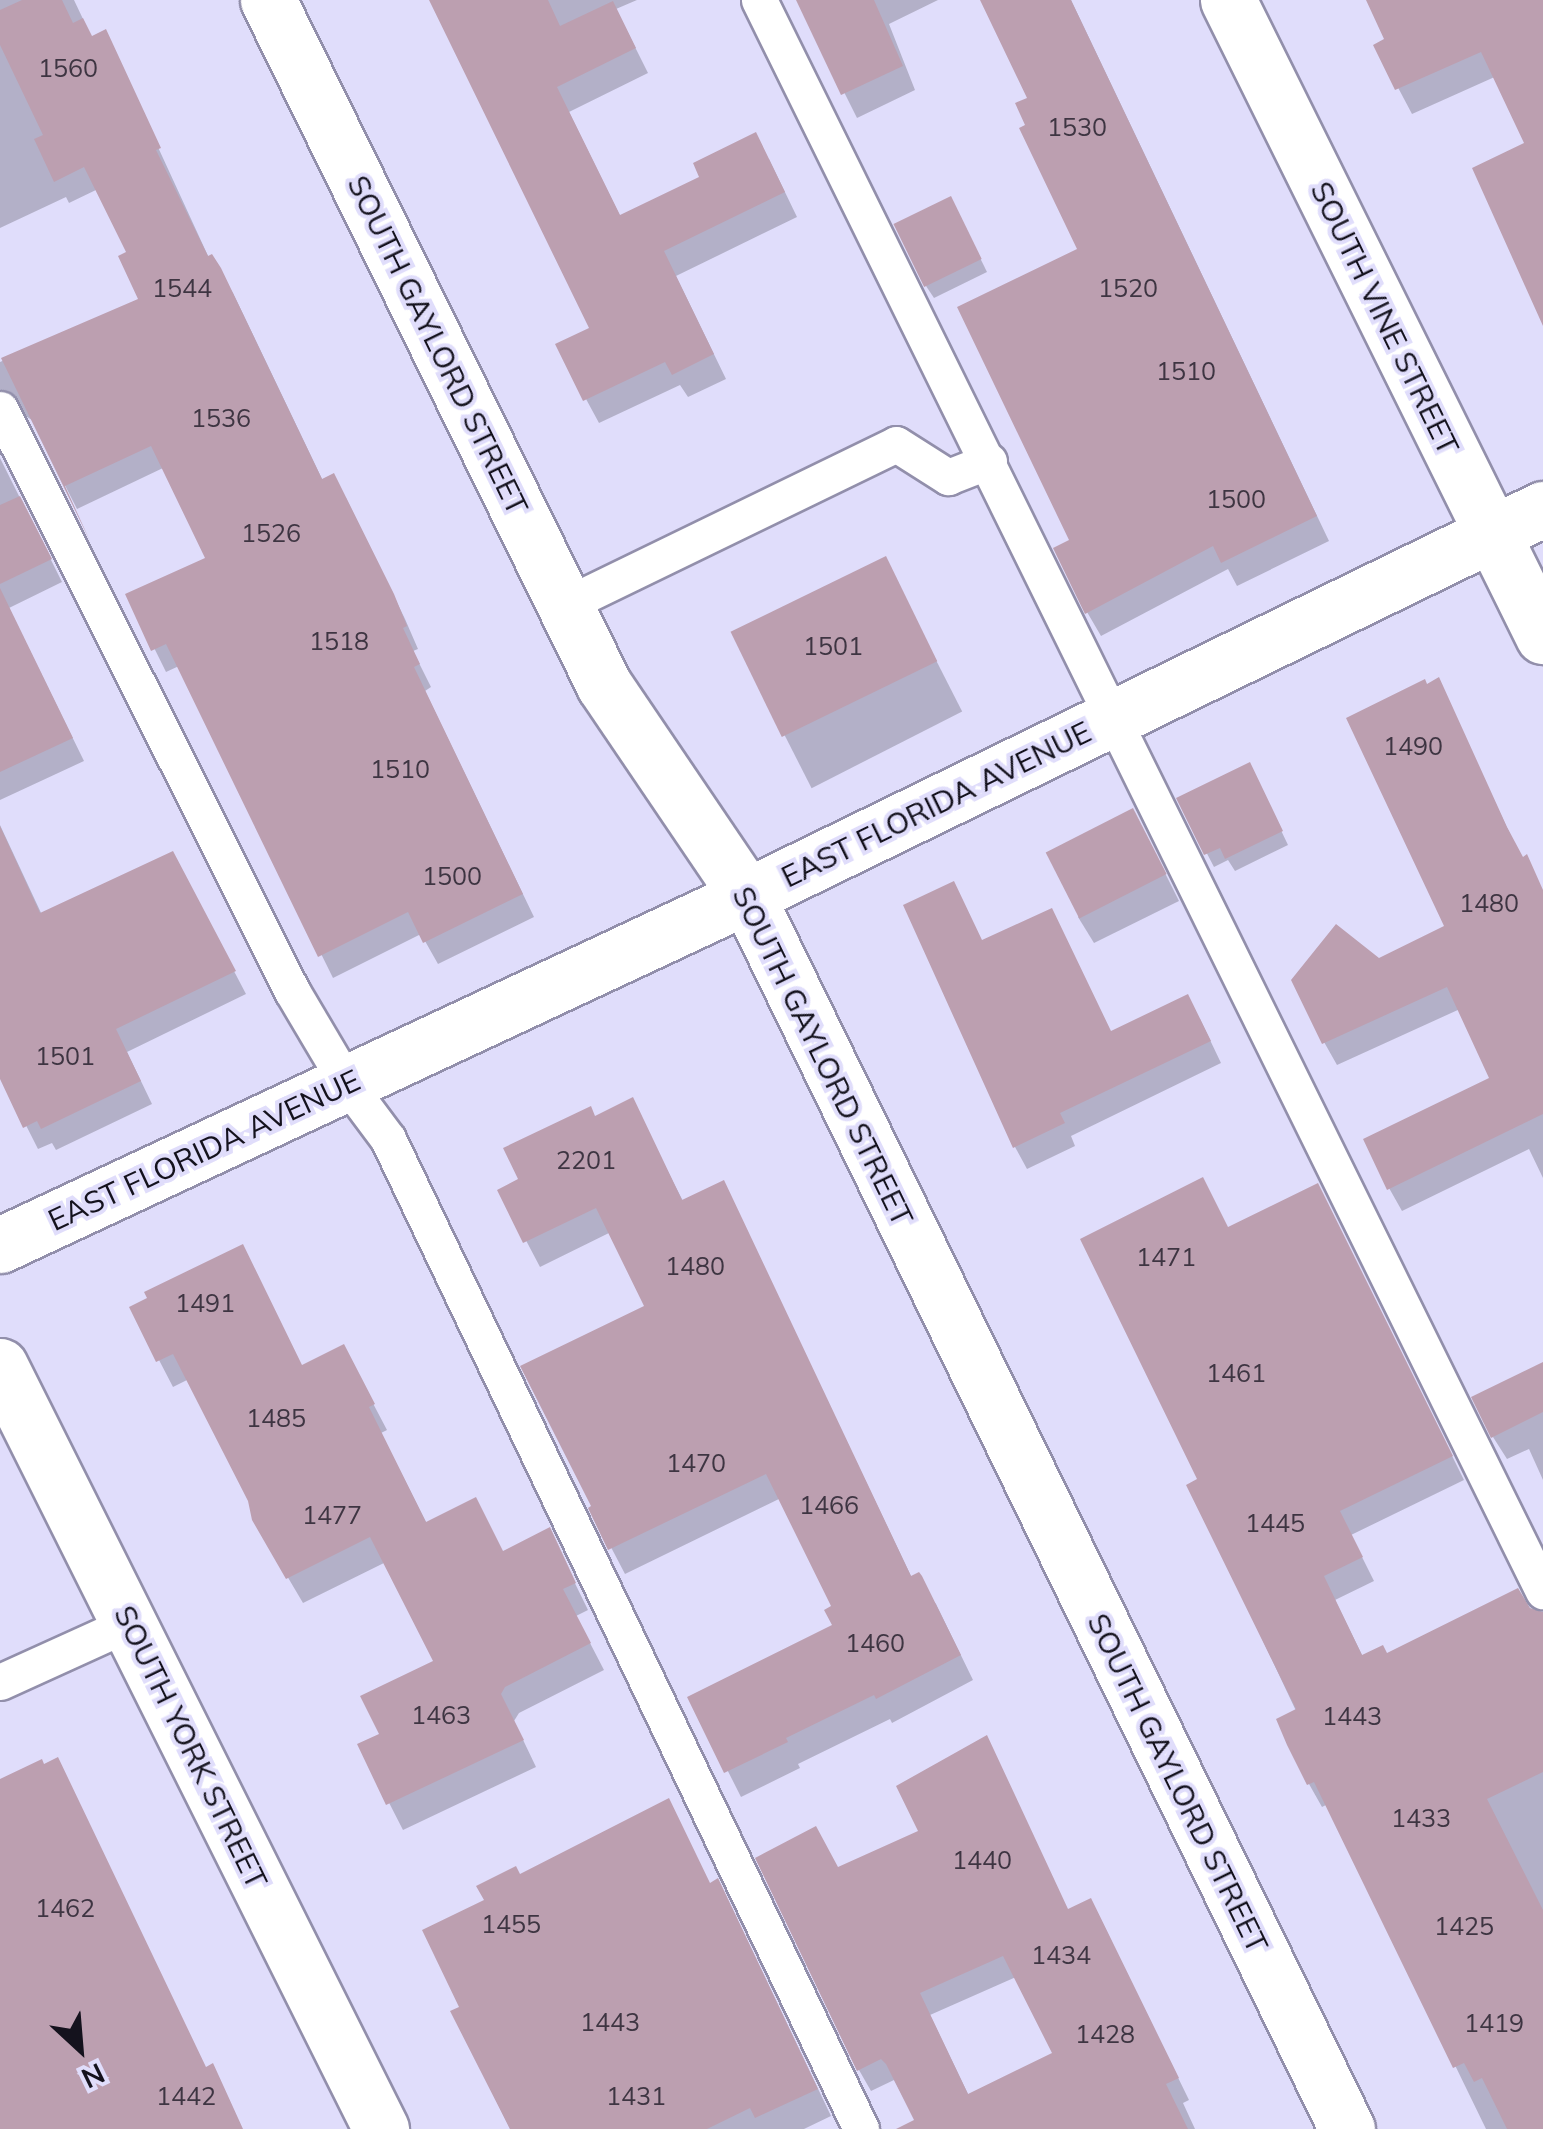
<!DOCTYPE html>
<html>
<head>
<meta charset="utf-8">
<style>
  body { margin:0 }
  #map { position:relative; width:1543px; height:2129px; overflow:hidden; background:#e0ddfb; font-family:Mulish,sans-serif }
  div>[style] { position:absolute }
  .shadow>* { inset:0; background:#0003; transform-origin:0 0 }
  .building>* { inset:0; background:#bc9fb0; transform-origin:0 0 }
  .roads { filter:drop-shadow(2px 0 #928fab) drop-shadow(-2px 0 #928fab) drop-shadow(0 2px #928fab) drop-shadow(0 -2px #928fab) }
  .service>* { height:35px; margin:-17.5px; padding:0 17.5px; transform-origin:17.5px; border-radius:17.5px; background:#fff }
  .minor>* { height:55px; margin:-27.5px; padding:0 27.5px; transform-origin:27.5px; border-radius:27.5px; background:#fff }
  span { translate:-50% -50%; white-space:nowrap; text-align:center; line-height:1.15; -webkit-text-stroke:8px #e0ddfb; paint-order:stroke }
  .number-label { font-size:25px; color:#3e3542 }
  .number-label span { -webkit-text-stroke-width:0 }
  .street-label { font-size:30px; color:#14121d }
  .north { position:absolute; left:30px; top:1999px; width:100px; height:100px; -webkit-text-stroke:8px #e0ddfb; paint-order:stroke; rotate:154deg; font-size:28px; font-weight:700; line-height:40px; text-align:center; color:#14121d }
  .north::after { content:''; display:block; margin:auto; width:35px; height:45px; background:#14121d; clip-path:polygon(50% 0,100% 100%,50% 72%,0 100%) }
</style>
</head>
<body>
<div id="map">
  <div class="shadow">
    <i style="clip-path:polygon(0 0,74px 0,92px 38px,105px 32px,209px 258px,233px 293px,323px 481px,346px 498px,405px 619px,418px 649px,413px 651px,431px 687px,425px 691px,534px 917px,438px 964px,421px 934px,333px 978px,179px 666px,166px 672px,128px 595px,208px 559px,163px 468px,77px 509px,32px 420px,14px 409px,0 417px,0 362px,142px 300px,129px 253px,98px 189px,69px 203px,66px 197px,0 228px)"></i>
    <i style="clip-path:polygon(435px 0,637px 0,616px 9px,648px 73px,569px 112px,621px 218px,769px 159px,797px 217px,676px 276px,726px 379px,688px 397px,680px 385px,599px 423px,586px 399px,592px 329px)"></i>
    <i style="clip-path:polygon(798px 0,938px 0,889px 24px,915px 90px,857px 118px)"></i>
    <i style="clip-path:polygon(983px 0,1071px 0,1329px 541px,1237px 586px,1228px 569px,1101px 636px,1087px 612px,1072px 542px,1080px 250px,1029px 126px,1031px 99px)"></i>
    <i style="clip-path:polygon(1369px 0,1543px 0,1543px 77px,1508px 71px,1412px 114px,1376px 46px,1388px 40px)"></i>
    <i style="clip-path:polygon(957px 211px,987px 272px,934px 298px,926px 286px)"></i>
    <i style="clip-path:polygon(0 458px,62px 582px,9px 608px,84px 761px,0 800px)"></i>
    <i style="left:885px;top:560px;width:170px;height:169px;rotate:63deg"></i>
    <i style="clip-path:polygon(1438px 681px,1543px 904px,1543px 1178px,1529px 1149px,1402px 1211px,1389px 1188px,1492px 1079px,1460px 1009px,1337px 1065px,1324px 1042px,1378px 961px,1448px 927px,1426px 687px)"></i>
    <i style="clip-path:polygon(1256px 778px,1288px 845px,1235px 871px,1228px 860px,1214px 867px,1179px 800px)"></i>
    <i style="clip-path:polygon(0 825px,42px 915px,184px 876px,246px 994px,127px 1052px,152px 1104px,56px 1150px,52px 1143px,38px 1149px,0 1074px)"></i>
    <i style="clip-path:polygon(1147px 837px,1179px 901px,1094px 943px,1078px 917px)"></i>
    <i style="clip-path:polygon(983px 942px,1112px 1034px,1200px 1019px,1221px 1063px,1071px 1136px,1075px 1146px,1027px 1169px,1015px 1147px)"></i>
    <i style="clip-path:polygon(632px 1101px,684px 1203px,723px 1183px,912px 1578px,936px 1604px,973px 1680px,892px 1723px,890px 1719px,798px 1764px,800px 1768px,741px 1797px,691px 1698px,835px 1626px,834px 1608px,781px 1498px,625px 1574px,591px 1509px,647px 1307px,611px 1232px,540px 1267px,500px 1191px,522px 1180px,595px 1119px)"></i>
    <i style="clip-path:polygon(1330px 1209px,1464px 1480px,1351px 1535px,1374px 1581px,1335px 1600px,1363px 1657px,1387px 1656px,1530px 1611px,1543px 1615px,1543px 2129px,1486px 2129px,1328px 1804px,1322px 1807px,1309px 1784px,1297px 1713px,1190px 1486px,1200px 1481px,1228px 1229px)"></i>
    <i style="clip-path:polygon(132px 1308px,303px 1367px,357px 1373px,387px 1430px,381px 1433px,427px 1524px,503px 1554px,549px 1530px,588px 1610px,576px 1616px,604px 1670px,519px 1713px,514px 1721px,536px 1767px,403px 1830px,360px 1746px,382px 1735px,437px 1663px,386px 1562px,303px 1603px,254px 1520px,250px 1500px,189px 1379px,173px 1387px)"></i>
    <i style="clip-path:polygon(1543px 1365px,1543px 1480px,1529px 1449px,1507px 1459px,1493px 1437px)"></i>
    <i style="clip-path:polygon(evenodd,838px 1870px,1069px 1912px,1102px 1922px,1189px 2100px,1183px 2103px,1195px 2129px,920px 2129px,894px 2080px,871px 2091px,859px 2070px,838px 1870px,1016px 1977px,1055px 2054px,969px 2096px,930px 2015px,1016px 1977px)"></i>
    <i style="clip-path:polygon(519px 1877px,711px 1885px,732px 1908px,831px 2116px,804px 2129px,510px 2129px,453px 2012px,463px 2008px,487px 1901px)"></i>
  </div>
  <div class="building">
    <i style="clip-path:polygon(22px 0,62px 0,73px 23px,83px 18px,92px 36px,106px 29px,161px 148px,156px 150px,208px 256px,212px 254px,221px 268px,322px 479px,334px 473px,394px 594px,407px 626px,403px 628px,420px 664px,414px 667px,523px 894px,423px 943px,408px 912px,318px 957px,166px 644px,151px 651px,125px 594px,205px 558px,151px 446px,65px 486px,90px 541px,1px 358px,138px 299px,118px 256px,126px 252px,84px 167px,54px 182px,34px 139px,43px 135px,0 45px,0 10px)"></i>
    <i style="clip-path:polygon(429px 0,548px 0,560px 26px,613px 1px,636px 48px,557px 87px,620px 215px,699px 177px,693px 163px,756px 132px,785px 192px,664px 251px,714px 354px,672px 375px,665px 362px,583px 401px,555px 344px,589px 328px)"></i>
    <i style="clip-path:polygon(796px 0,874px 0,903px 66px,841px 95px)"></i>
    <i style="clip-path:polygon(980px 0,1071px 0,1317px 516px,1221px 563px,1213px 546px,1085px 614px,1053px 548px,1069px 540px,957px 307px,1077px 249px,1019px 128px,1025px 125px,1015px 103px,1027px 98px)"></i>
    <i style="clip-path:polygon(1366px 0,1543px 0,1543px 326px,1472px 168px,1524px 143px,1481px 52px,1395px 90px,1373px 45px,1384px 39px)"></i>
    <i style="left:951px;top:196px;width:70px;height:64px;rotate:64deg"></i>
    <i style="clip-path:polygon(20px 496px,52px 559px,0 584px,0 505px)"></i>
    <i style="left:886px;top:556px;width:117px;height:173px;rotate:64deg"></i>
    <i style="clip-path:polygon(0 588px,73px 738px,0 772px)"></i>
    <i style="clip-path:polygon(1439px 677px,1507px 827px,1523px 857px,1527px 854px,1543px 890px,1543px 1114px,1387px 1190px,1363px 1139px,1489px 1078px,1447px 987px,1322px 1044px,1291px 980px,1336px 924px,1379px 958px,1444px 926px,1346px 718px,1425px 679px,1427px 684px)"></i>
    <i style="clip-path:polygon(1250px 762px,1283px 831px,1225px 859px,1220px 848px,1204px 855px,1176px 798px)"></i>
    <i style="left:1133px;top:808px;width:74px;height:98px;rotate:63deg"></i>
    <i style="clip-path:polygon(0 826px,40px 913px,173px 851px,236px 971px,116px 1029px,141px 1081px,41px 1129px,37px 1121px,23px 1128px,0 1079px)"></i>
    <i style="clip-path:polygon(954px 881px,982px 940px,1052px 908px,1111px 1031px,1188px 994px,1211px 1041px,1060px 1113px,1065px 1123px,1013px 1148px,903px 905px)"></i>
    <i style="clip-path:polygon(633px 1097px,682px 1200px,724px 1180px,911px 1576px,919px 1572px,922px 1576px,961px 1655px,876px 1699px,874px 1695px,786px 1738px,788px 1742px,724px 1773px,687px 1697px,832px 1625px,824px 1610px,831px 1606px,766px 1474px,608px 1550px,588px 1508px,591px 1506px,520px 1366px,644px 1306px,596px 1208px,523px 1243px,497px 1190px,518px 1179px,503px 1148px,591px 1106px,595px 1116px)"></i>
    <i style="clip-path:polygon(1203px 1177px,1228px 1227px,1318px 1183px,1453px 1456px,1340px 1511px,1363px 1557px,1324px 1576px,1362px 1655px,1383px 1645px,1387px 1653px,1518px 1588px,1530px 1608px,1543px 1612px,1543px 1772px,1487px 1799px,1543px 1910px,1543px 2129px,1507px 2129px,1482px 2078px,1474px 2082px,1464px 2063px,1453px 2068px,1314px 1782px,1307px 1785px,1287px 1745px,1276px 1719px,1296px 1709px,1186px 1485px,1197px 1479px,1080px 1239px)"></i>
    <i style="clip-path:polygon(243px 1244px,302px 1365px,344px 1344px,375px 1404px,369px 1407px,426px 1522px,476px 1497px,503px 1551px,550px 1527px,576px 1583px,563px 1589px,591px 1643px,505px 1687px,501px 1694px,524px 1740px,386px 1805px,357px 1744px,379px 1734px,360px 1696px,433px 1661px,370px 1537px,286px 1579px,252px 1520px,248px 1501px,173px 1354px,156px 1362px,129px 1307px,147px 1298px,144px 1292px)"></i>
    <i style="clip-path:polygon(1543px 1362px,1543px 1412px,1491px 1438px,1471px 1397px)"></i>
    <i style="clip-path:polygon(evenodd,987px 1735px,1068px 1909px,1091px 1898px,1179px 2078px,1166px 2084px,1188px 2129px,896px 2129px,914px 2120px,886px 2064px,881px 2059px,857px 2071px,755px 1858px,816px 1826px,838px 1867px,918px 1831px,896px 1786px,987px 1735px,1003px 1956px,1052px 2053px,968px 2094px,920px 1993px,1003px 1956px)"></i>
    <i style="clip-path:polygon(58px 1757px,206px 2067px,213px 2063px,243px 2129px,0 2129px,0 1779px,42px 1759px,44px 1764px)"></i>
    <i style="clip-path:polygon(669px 1798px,710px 1883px,718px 1878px,818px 2089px,755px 2118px,750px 2108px,707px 2129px,510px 2129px,450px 2011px,459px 2007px,422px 1930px,484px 1900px,476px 1886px,516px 1866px,520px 1874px)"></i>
  </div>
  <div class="roads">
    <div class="service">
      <i style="left:759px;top:0;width:1774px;rotate:63.77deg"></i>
      <i style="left:0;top:409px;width:651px;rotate:63.36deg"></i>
      <i style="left:292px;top:991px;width:108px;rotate:59.4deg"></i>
      <i style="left:347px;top:1084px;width:69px;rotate:53.3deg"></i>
      <i style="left:388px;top:1139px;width:1097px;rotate:64.46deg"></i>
      <i style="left:565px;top:605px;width:368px;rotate:-25.9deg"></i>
      <i style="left:896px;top:444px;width:62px;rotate:32.4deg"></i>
      <i style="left:948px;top:477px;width:44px;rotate:-21.3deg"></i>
      <i style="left:0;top:1682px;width:143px;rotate:-24.4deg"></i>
    </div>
    <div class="minor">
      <i style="left:268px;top:0;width:763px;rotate:63.87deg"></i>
      <i style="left:604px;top:685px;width:255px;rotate:55.9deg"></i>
      <i style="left:747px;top:896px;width:1371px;rotate:64.05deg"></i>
      <i style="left:1228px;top:0;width:710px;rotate:63.65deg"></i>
      <i style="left:0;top:1245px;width:825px;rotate:-25.04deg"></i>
      <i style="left:747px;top:896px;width:885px;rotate:-25.93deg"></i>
      <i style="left:0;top:1366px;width:853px;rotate:63.46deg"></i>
    </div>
  </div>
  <div class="number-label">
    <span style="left:68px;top:68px">1560</span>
    <span style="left:1077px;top:127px">1530</span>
    <span style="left:182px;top:288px">1544</span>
    <span style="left:1128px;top:288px">1520</span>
    <span style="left:1186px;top:371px">1510</span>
    <span style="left:221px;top:418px">1536</span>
    <span style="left:1236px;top:499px">1500</span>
    <span style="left:271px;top:533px">1526</span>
    <span style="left:339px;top:641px">1518</span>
    <span style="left:833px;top:646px">1501</span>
    <span style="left:1413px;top:746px">1490</span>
    <span style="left:400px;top:769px">1510</span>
    <span style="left:452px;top:876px">1500</span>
    <span style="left:1489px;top:903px">1480</span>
    <span style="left:65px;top:1056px">1501</span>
    <span style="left:586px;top:1160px">2201</span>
    <span style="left:1166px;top:1257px">1471</span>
    <span style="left:695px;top:1266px">1480</span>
    <span style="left:205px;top:1303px">1491</span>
    <span style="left:1236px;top:1373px">1461</span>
    <span style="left:276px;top:1418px">1485</span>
    <span style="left:696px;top:1463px">1470</span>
    <span style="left:829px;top:1505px">1466</span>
    <span style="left:332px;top:1515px">1477</span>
    <span style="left:1275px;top:1523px">1445</span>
    <span style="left:875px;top:1643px">1460</span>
    <span style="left:441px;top:1715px">1463</span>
    <span style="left:1352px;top:1716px">1443</span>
    <span style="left:1421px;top:1818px">1433</span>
    <span style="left:982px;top:1860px">1440</span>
    <span style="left:65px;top:1908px">1462</span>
    <span style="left:511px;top:1924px">1455</span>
    <span style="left:1464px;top:1926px">1425</span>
    <span style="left:1061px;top:1955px">1434</span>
    <span style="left:610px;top:2022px">1443</span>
    <span style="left:1494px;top:2023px">1419</span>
    <span style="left:1105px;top:2034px">1428</span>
    <span style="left:186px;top:2096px">1442</span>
    <span style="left:636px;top:2096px">1431</span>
  </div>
  <div class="street-label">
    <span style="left:1385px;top:318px;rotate:64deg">SOUTH VINE STREET</span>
    <span style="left:438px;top:345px;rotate:64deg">SOUTH GAYLORD STREET</span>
    <span style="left:936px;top:804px;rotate:-26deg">EAST FLORIDA AVENUE</span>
    <span style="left:823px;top:1056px;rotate:64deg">SOUTH GAYLORD STREET</span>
    <span style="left:204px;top:1150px;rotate:-25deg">EAST FLORIDA AVENUE</span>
    <span style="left:191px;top:1747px;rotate:64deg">SOUTH YORK STREET</span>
    <span style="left:1178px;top:1783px;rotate:64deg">SOUTH GAYLORD STREET</span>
  </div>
  <div class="north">N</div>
</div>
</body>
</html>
